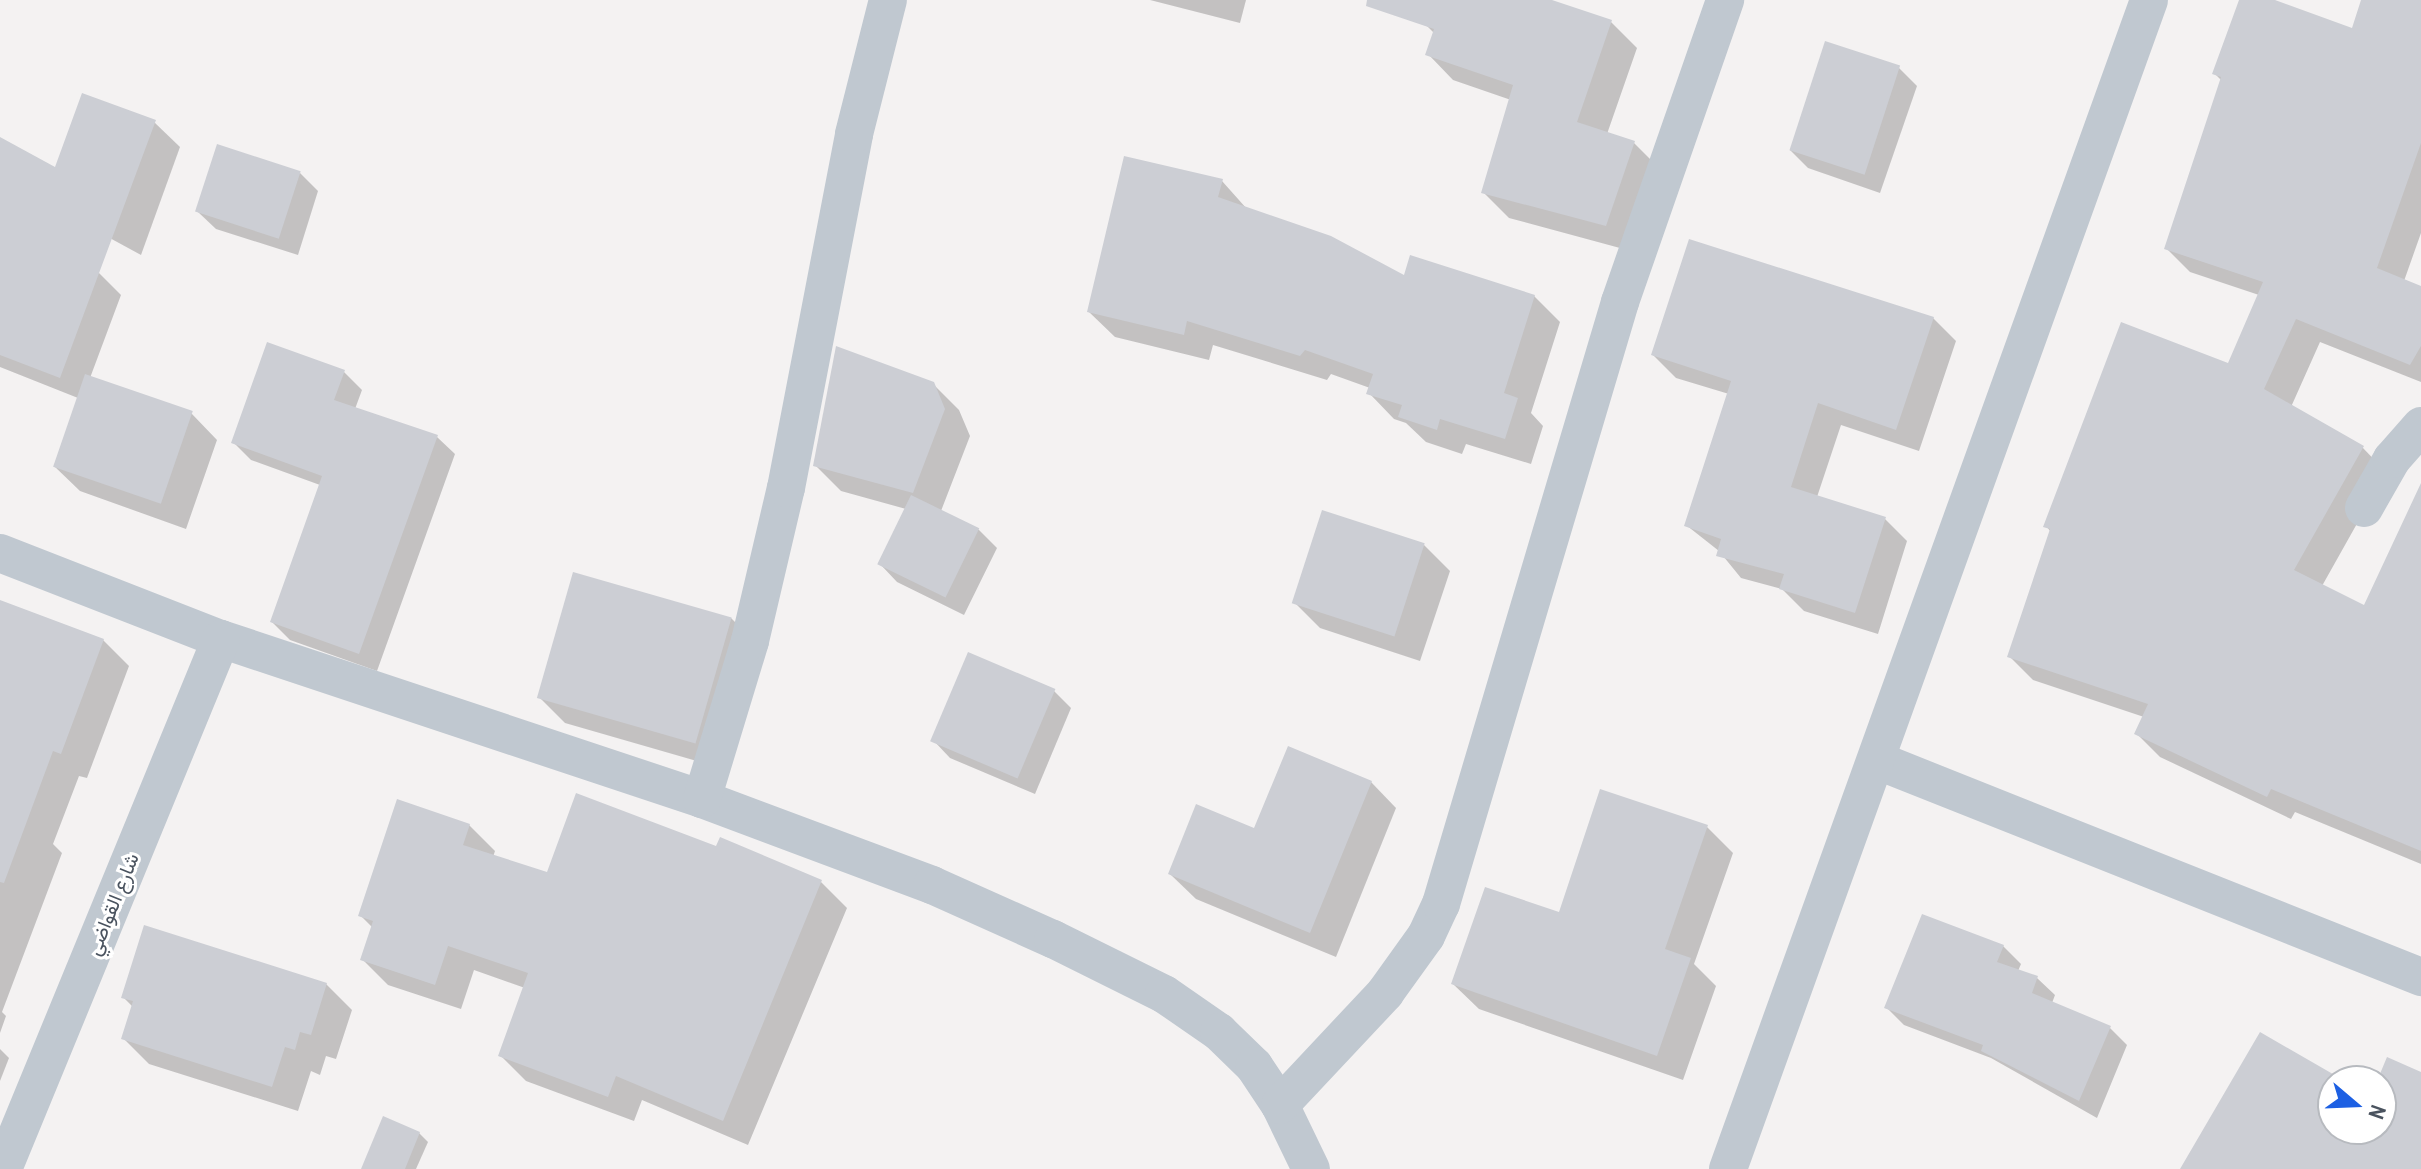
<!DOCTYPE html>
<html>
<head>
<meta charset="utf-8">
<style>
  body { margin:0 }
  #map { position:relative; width:2421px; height:1169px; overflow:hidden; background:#f4f2f2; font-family:"Archivo Narrow",Vazirmatn,sans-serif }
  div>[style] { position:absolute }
  .shadow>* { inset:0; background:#0003 }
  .building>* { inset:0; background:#ccced4; transform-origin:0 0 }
  .minor>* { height:38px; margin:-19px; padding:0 19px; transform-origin:19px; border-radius:19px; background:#c0c8d0 }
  span { translate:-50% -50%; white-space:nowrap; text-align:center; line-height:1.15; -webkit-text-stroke:6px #fff; paint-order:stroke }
  .street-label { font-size:20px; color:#4a535f }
  .north { position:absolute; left:2317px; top:1065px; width:80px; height:80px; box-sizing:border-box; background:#fff; border:2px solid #b7babf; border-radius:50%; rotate:109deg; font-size:22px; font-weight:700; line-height:32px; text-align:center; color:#4a535f }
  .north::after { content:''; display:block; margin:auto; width:28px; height:36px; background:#1d60e3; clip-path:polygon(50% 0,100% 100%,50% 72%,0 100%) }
</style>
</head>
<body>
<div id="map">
  <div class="shadow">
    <i style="clip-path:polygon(1150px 0,1246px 0,1240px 23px)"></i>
    <i style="clip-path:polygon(1436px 0,1546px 0,1611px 22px,1637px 48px,1607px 134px,1634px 143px,1660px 169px,1631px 251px,1509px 218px,1483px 192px,1511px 100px,1453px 80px,1428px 54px,1435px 34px,1427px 26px)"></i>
    <i style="clip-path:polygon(2241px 0,2269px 0,2353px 30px,2365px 0,2421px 0,2421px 233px,2404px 281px,2421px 288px,2421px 382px,2320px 342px,2291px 407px,2363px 448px,2386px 472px,2322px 586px,2365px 607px,2421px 506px,2421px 864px,2295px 812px,2291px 819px,2160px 757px,2136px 733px,2144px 717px,2033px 680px,2009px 656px,2051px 532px,2046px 526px,2229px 365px,2259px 295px,2190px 272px,2166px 248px,2222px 81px,2214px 73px)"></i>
    <i style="clip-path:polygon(1899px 68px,1917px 86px,1880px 193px,1808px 168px,1790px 150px)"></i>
    <i style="clip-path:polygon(154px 122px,180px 147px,141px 255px,73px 218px)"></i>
    <i style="clip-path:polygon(300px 173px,318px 191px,298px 255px,216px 229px,198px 212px)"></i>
    <i style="clip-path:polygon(1222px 181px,1247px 209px,1405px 278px,1534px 296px,1560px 322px,1531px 413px,1543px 426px,1531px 464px,1466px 444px,1462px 454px,1426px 442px,1406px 423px,1394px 419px,1369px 393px,1370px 388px,1331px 374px,1327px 380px,1213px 345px,1209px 360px,1115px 337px,1089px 312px)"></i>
    <i style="clip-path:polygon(0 235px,99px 273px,121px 295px,90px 378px,192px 414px,217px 440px,186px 529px,80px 491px,54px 466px,78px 398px,0 367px)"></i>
    <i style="clip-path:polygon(1933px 318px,1956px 341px,1919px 451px,1841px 425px,1817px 497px,1885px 519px,1907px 541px,1878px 634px,1804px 611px,1782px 589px,1741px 578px,1719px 551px,1686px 525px,1729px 394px,1676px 378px,1653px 355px)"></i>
    <i style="clip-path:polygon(344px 372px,362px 390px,355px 409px,437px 437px,455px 454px,377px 671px,290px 640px,272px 622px,320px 485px,251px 460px,233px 442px)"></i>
    <i style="clip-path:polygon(933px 384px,959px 410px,970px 436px,941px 511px,979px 530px,997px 548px,964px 615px,897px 582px,880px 564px,906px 509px,841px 491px,815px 465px)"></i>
    <i style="clip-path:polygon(1424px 545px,1450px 571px,1420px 661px,1320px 628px,1294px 602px)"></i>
    <i style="clip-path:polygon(0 602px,103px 640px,129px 666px,87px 778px,79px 776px,53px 844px,62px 853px,2px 1012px,6px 1016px,0 1033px)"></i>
    <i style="clip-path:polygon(731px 618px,757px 644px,721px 768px,565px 723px,539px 697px)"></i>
    <i style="clip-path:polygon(1053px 690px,1071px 708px,1035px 794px,950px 758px,933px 740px)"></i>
    <i style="clip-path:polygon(1371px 782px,1396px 808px,1336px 957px,1196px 899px,1170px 874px)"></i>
    <i style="clip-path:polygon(469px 825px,495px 851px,493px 857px,548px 875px,717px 849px,821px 882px,847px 908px,748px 1145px,642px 1100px,634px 1121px,526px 1081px,501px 1056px,525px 988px,474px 970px,461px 1009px,388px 985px,362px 959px,373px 928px,360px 915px)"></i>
    <i style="clip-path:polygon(1707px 827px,1733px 853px,1694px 964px,1716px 986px,1683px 1080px,1479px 1009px,1453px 984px)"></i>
    <i style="clip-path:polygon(2003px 946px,2021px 964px,2018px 971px,2037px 978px,2055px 995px,2052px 1003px,2110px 1028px,2127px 1045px,2097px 1118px,1991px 1058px,1904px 1025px,1886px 1007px)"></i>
    <i style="clip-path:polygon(326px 984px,352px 1010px,336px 1059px,326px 1056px,320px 1075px,311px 1071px,298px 1111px,149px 1064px,123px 1038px,133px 1007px,124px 998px)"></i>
    <i style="clip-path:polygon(0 1049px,9px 1058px,0 1081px)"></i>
    <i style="clip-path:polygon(419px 1133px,428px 1142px,416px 1169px,363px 1169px)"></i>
  </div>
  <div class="building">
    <i style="clip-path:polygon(1367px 0,1552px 0,1612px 20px,1577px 122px,1635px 141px,1606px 226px,1481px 193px,1513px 85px,1425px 55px,1434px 29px,1366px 6px)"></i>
    <i style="clip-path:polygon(2239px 0,2275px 0,2352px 28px,2361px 0,2421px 0,2421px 143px,2377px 268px,2421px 286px,2421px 346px,2410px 365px,2296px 319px,2264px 389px,2364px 446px,2294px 570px,2364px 605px,2421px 483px,2421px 851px,2271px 789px,2267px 797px,2134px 734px,2148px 704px,2007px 657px,2050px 529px,2043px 527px,2121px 322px,2228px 363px,2263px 282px,2164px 249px,2221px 77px,2212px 74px)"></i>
    <i style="left:1825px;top:41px;width:79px;height:115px;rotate:18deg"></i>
    <i style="clip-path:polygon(82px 93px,156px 120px,60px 378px,0 355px,0 137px,55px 167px)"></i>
    <i style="left:217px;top:144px;width:88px;height:71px;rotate:18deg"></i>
    <i style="clip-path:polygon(1124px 156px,1223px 179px,1218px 197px,1331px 236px,1404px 275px,1410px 255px,1535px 295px,1504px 393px,1518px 398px,1505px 439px,1440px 419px,1437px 430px,1398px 417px,1402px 405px,1366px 394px,1373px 374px,1305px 350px,1300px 356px,1187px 321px,1184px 335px,1087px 312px)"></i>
    <i style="clip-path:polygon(1689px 239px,1934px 317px,1896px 430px,1818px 403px,1791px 487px,1886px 517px,1855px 613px,1779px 589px,1784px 574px,1716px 556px,1721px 539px,1684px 526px,1731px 381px,1651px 355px)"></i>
    <i style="clip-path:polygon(267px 342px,345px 370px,334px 400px,438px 435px,359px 654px,270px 622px,322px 476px,231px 443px)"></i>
    <i style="clip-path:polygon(836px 346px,934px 382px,945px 409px,913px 493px,813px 466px)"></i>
    <i style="left:85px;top:374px;width:114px;height:98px;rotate:19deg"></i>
    <i style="left:911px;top:495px;width:76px;height:77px;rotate:26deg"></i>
    <i style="left:1322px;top:510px;width:108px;height:98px;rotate:18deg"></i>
    <i style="left:573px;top:572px;width:165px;height:131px;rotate:16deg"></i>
    <i style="clip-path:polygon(0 600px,104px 639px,61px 754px,53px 751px,4px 883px,0 882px)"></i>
    <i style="left:968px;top:652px;width:95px;height:97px;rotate:23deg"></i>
    <i style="clip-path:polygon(1288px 746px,1372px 781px,1310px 933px,1168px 874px,1196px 804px,1254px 828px)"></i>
    <i style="clip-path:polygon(1600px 789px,1708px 825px,1665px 949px,1691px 958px,1657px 1056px,1451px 984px,1485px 887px,1559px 912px)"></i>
    <i style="clip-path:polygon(576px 793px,716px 846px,720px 837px,822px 880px,723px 1121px,616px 1076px,608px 1097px,498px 1056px,528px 973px,448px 946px,435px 985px,360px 960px,373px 921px,358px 916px,397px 799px,470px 824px,463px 845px,547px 872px)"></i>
    <i style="clip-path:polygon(1922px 914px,2004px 945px,1997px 962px,2038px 976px,2032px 993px,2111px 1026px,2079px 1101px,1981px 1051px,1983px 1045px,1884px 1008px)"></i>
    <i style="clip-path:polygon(144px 925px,327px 983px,311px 1035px,300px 1032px,295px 1050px,285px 1047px,272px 1087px,121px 1039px,133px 1001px,121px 998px)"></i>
    <i style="clip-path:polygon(2260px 1032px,2345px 1081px,2333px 1081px,2333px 1129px,2381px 1129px,2381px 1081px,2377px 1081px,2387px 1057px,2421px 1072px,2421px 1169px,2180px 1169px)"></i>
    <i style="clip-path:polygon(383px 1116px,420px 1132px,405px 1169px,361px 1169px)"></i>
  </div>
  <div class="minor">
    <i style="left:2364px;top:508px;width:56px;rotate:-60.3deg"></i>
    <i style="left:2392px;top:459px;width:44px;rotate:-48.7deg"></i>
    <i style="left:0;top:553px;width:237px;rotate:21.3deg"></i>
    <i style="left:221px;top:639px;width:507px;rotate:18.4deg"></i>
    <i style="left:702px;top:799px;width:246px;rotate:20.5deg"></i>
    <i style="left:932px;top:885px;width:133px;rotate:24.1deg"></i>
    <i style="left:1053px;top:939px;width:124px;rotate:26.4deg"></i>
    <i style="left:1164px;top:994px;width:67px;rotate:34.6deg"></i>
    <i style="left:1219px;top:1032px;width:49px;rotate:44.2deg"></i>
    <i style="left:1254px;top:1066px;width:47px;rotate:56.3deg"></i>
    <i style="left:1280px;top:1105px;width:71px;rotate:64.2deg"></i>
    <i style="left:1876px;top:760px;width:587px;rotate:21.71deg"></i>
    <i style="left:702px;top:799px;width:165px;rotate:-73.1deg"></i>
    <i style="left:750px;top:641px;width:157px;rotate:-76.8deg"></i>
    <i style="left:786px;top:488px;width:360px;rotate:-79.1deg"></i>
    <i style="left:854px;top:134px;width:138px;rotate:-75.8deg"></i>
    <i style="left:1280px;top:1105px;width:154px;rotate:-46.8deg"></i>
    <i style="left:1385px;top:993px;width:70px;rotate:-54.3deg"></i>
    <i style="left:1426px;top:936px;width:35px;rotate:-65deg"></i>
    <i style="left:1441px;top:904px;width:628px;rotate:-73.44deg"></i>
    <i style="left:1620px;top:302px;width:320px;rotate:-70.8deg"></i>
    <i style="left:3px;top:1169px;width:573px;rotate:-67.64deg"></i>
    <i style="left:1728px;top:1169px;width:1242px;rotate:-70.19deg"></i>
  </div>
  <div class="street-label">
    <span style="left:112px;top:904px;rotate:-68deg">شارع القواضي</span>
  </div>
  <div class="north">N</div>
</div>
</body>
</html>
